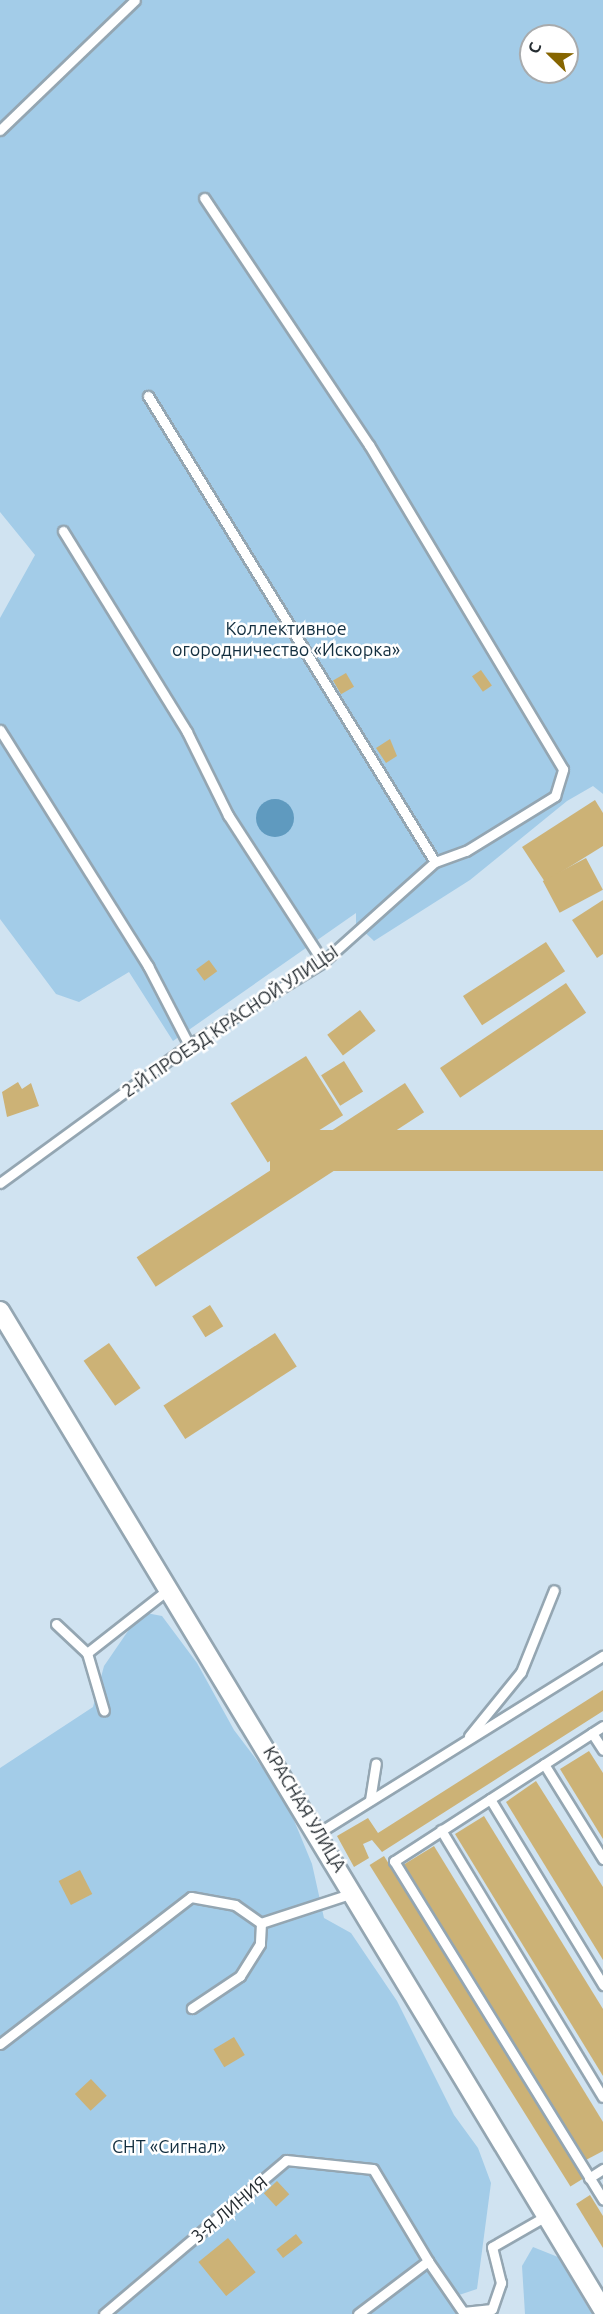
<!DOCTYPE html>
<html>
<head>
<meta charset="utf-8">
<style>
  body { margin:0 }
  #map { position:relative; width:603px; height:2314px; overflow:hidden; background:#d0e3f1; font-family:Ubuntu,sans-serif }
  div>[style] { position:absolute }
  .green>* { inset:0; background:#a3cce8 }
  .water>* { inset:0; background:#5f9abf }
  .round { border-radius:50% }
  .building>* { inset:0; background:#ccb276; transform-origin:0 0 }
  .roads { filter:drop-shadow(2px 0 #94a6b2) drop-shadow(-2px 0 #94a6b2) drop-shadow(0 2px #94a6b2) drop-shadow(0 -2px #94a6b2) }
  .lane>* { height:9px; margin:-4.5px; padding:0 4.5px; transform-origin:4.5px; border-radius:4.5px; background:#fff }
  .street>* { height:18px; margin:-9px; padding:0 9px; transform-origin:9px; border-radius:9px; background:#fff }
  span { translate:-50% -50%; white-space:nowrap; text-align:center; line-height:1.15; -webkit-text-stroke:5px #fff; paint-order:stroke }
  .park-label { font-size:18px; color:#132f40 }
  .street-label { font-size:18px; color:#252c31 }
  .north { position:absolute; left:519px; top:24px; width:60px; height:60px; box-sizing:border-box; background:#fff; border:2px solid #a8abad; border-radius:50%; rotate:293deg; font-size:16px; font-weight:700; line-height:24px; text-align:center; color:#252c31 }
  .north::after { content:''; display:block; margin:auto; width:21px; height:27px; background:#866500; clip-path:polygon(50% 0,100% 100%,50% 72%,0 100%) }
</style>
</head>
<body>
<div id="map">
  <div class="green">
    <i style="clip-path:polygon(evenodd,0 0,603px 0,603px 794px,593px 786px,567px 801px,470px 880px,374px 941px,356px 924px,356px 913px,173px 1041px,129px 972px,79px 1002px,56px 994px,0 919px,0 618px,35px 555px,0 512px,0 0,531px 36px,567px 36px,567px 72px,531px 72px,531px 36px)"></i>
    <i style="clip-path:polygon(141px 1612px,162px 1616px,197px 1663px,234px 1730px,284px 1796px,312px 1864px,324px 1918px,351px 1933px,397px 2001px,454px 2115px,478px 2148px,491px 2183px,477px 2289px,459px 2295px,471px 2314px,0 2314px,0 1768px,93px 1707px,104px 1666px)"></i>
    <i style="clip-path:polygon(533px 2247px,558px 2257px,592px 2314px,525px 2314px,522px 2266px)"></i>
  </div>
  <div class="water">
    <i class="round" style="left:256px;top:799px;width:38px;height:38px"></i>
  </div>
  <div class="building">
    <i style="left:481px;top:670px;width:19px;height:11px;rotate:55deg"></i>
    <i style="left:346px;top:673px;width:16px;height:15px;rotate:60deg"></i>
    <i style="clip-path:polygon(390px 739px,397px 756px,386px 763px,376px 748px)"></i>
    <i style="clip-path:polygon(595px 800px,603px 813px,603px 846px,545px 882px,522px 847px)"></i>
    <i style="left:586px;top:858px;width:36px;height:49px;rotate:62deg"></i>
    <i style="clip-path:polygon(603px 900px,603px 954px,597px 958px,572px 920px)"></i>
    <i style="left:546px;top:942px;width:35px;height:99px;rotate:57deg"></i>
    <i style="left:209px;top:960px;width:14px;height:16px;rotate:54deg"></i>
    <i style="left:566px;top:983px;width:36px;height:152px;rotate:56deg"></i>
    <i style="left:360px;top:1010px;width:26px;height:41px;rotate:53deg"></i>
    <i style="left:306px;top:1056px;width:70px;height:89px;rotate:58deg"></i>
    <i style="left:344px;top:1061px;width:36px;height:27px;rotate:58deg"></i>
    <i style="clip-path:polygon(18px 1082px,22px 1089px,31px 1083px,39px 1106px,7px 1117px,2px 1092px)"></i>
    <i style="left:405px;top:1083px;width:35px;height:320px;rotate:57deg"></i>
    <i style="left:603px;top:1130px;width:41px;height:333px;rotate:90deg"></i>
    <i style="left:210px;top:1305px;width:25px;height:21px;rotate:58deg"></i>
    <i style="left:275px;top:1333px;width:40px;height:133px;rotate:57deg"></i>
    <i style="left:109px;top:1343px;width:55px;height:31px;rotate:55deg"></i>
    <i style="clip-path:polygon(603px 1690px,603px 1711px,382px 1852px,372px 1840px,363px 1844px,369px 1858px,354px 1867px,337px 1836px,368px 1818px,378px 1833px)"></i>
    <i style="clip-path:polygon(589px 1751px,603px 1773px,603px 1839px,560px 1769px)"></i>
    <i style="clip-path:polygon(536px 1781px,603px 1887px,603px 1960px,506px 1802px)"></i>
    <i style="clip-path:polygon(484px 1816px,603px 2009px,603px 2076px,455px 1834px)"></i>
    <i style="clip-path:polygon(434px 1846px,603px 2122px,603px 2151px,584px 2161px,403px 1865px)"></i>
    <i style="left:384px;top:1856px;width:379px;height:17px;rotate:58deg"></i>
    <i style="left:80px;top:1870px;width:27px;height:24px;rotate:63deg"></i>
    <i style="left:234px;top:2037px;width:21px;height:24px;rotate:59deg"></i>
    <i style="left:91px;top:2079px;width:23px;height:22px;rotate:47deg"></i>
    <i style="left:277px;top:2181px;width:18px;height:18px;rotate:47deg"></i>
    <i style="clip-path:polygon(590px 2195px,603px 2216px,603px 2248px,576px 2204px)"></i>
    <i style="left:296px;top:2234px;width:11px;height:25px;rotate:52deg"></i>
    <i style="left:228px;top:2238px;width:44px;height:38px;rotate:51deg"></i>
  </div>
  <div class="roads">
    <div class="lane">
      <i style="left:0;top:130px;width:187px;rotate:-43.9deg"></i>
      <i style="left:148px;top:396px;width:547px;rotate:58.37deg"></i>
      <i style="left:63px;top:531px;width:236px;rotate:58.3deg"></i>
      <i style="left:187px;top:732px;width:93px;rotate:63.7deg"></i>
      <i style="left:228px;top:815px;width:175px;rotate:57.1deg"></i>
      <i style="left:0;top:730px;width:279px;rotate:57.9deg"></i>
      <i style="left:148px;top:966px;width:89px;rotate:62.6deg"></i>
      <i style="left:0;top:1183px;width:234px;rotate:-36.1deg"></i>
      <i style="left:189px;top:1045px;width:158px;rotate:-31.8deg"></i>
      <i style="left:323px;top:962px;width:150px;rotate:-41.8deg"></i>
      <i style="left:435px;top:862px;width:33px;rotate:-20deg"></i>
      <i style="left:466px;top:851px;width:105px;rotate:-31.7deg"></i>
      <i style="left:555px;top:796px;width:28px;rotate:-73deg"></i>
      <i style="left:563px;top:769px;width:378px;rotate:-120.9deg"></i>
      <i style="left:369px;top:445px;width:297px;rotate:-123.7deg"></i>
      <i style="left:56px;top:1624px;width:42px;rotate:43.1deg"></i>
      <i style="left:87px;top:1653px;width:60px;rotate:73.7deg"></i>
      <i style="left:87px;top:1653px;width:105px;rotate:-38.1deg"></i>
      <i style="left:603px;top:1726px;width:249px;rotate:147.1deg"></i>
      <i style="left:394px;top:1861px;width:398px;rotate:58.3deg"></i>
      <i style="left:592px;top:1733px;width:20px;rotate:57deg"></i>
      <i style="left:469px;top:1736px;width:82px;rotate:-50.9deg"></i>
      <i style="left:521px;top:1672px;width:88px;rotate:-68.1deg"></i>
      <i style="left:544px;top:1764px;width:112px;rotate:58.2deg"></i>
      <i style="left:490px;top:1799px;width:218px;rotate:58.7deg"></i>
      <i style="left:370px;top:1800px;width:37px;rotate:-81deg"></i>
      <i style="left:323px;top:1830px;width:330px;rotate:-31.9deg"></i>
      <i style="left:441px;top:1830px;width:312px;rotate:58.8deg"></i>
      <i style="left:261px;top:1923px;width:97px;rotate:-18.1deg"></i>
      <i style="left:0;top:2044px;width:241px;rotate:-37.6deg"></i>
      <i style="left:191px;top:1897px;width:45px;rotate:10.3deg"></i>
      <i style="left:235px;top:1905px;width:32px;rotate:35deg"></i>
      <i style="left:261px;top:1923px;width:21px;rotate:93deg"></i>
      <i style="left:260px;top:1944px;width:38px;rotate:122deg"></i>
      <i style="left:240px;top:1976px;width:58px;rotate:146.3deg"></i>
      <i style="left:589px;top:2178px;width:17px;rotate:-33deg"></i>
      <i style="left:104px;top:2314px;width:238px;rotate:-40.2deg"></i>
      <i style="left:286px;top:2160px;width:87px;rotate:5.9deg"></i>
      <i style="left:373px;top:2169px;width:107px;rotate:59.1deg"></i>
      <i style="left:358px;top:2314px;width:88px;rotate:-37.1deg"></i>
      <i style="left:428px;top:2261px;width:62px;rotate:55.5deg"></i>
      <i style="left:463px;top:2312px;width:29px;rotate:-6deg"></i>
      <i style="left:492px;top:2309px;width:28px;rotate:-71deg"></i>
      <i style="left:501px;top:2283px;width:37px;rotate:-104deg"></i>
      <i style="left:492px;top:2247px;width:62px;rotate:-29.9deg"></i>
    </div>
    <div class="street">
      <i style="left:0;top:1311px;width:1167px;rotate:58.88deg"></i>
    </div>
  </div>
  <div class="park-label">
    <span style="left:286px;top:639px">Коллективное<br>огородничество «Искорка»</span>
    <span style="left:169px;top:2146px">СНТ «Сигнал»</span>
  </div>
  <div class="street-label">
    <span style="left:230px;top:1021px;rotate:-34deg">2-Й ПРОЕЗД КРАСНОЙ УЛИЦЫ</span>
    <span style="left:305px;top:1809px;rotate:59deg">КРАСНАЯ УЛИЦА</span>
    <span style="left:229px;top:2209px;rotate:-40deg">3-Я ЛИНИЯ</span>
  </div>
  <div class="north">С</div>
</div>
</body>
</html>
